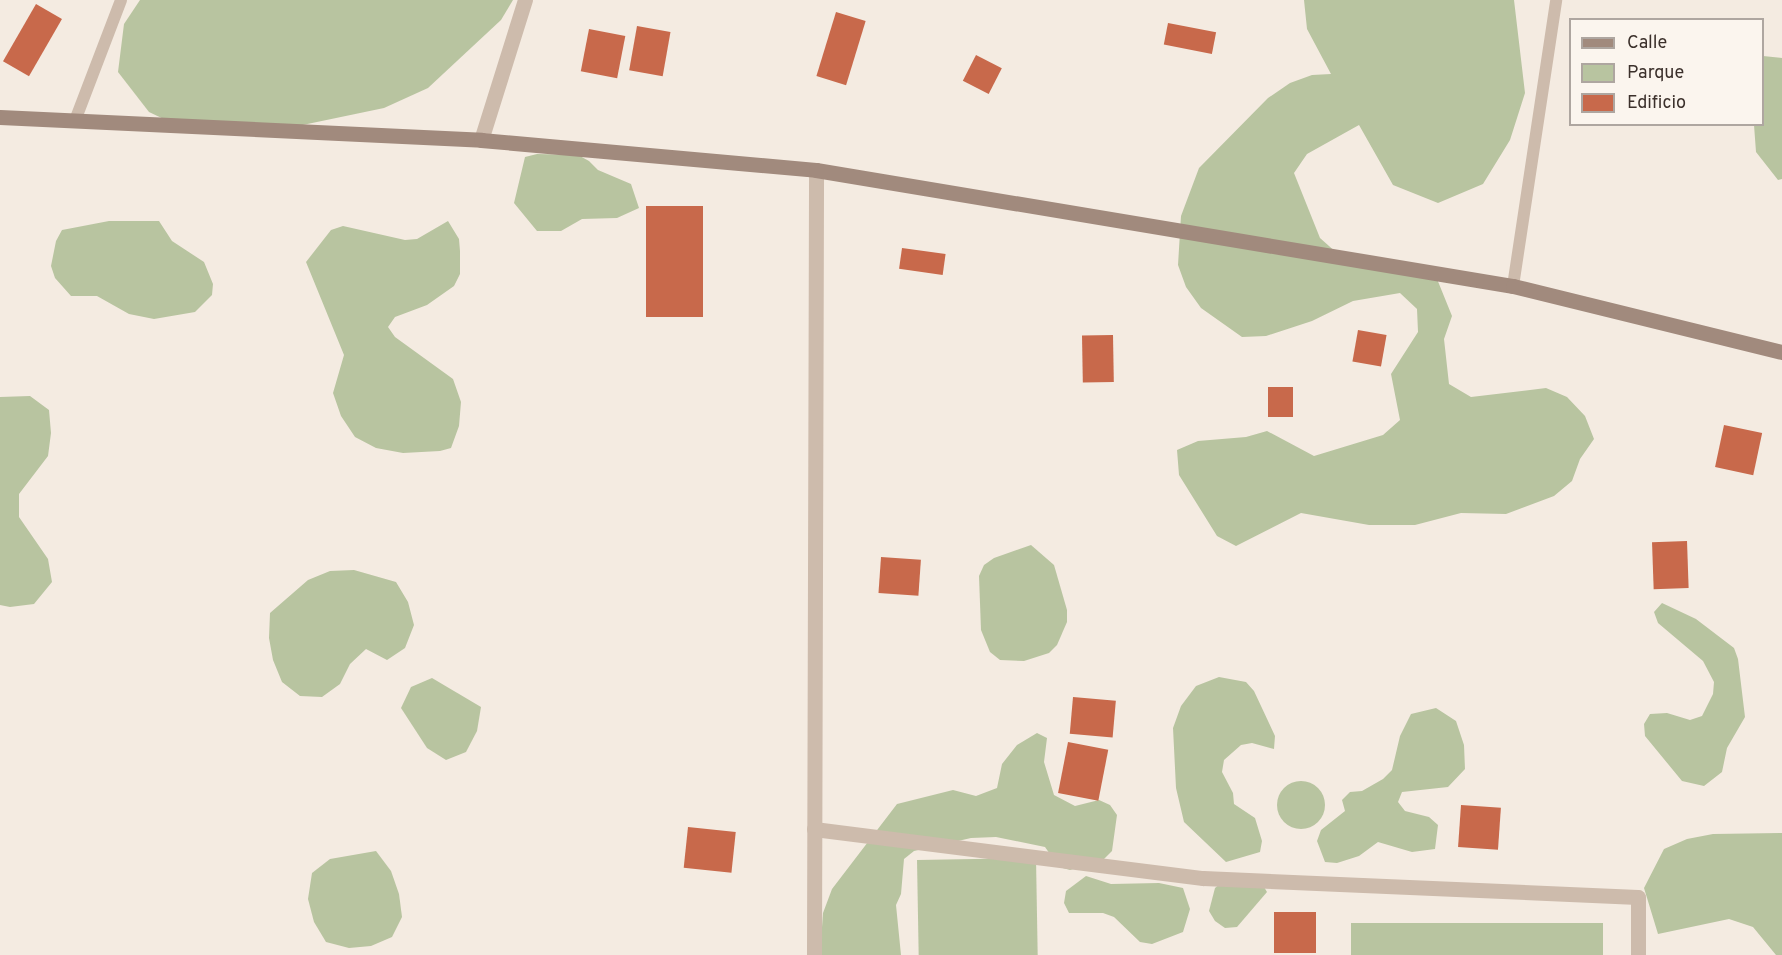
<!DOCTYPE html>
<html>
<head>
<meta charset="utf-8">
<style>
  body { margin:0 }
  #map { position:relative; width:1782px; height:955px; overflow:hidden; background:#f4ebe1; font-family:Overpass,sans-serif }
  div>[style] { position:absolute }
  .green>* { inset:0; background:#b8c4a0; transform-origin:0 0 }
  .round { border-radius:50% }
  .building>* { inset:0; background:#c8694b; transform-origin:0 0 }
  .lane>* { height:12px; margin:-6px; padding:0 6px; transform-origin:6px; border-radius:6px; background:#cdbbac }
  .street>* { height:15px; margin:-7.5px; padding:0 7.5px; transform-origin:7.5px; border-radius:7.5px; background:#cdbbac }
  .secondary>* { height:15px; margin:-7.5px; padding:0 7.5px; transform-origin:7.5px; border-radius:7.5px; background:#a18a7d }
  span { translate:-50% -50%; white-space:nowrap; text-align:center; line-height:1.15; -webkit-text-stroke:5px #fbf5ee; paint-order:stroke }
  .legend { position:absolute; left:1569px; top:18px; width:195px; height:108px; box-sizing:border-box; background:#fbf5ee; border:2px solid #aea6a0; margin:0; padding:8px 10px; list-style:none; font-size:18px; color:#3b302b }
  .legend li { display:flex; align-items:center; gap:12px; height:30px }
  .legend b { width:30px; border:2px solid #aea6a0 }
</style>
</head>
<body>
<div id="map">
  <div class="green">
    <i style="clip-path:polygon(140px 0,513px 0,501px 20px,428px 88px,384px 108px,293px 127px,191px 132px,149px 112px,118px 72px,124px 24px)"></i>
    <i style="clip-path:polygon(1304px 0,1514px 0,1525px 93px,1510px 140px,1483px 184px,1438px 203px,1393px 185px,1359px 125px,1307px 154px,1294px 173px,1320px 238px,1338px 254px,1435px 274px,1452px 316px,1444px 339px,1449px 384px,1471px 397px,1546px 388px,1567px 397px,1585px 416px,1594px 439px,1580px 459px,1572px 481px,1554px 496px,1506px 514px,1461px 513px,1415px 525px,1369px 525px,1301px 513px,1236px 546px,1217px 536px,1179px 475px,1177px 450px,1198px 441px,1246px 437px,1267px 431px,1314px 456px,1383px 435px,1400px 420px,1391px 374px,1418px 332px,1417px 309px,1400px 293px,1353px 301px,1312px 321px,1266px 336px,1242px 337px,1201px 308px,1186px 287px,1178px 265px,1181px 216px,1199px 168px,1268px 98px,1290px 83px,1312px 75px,1331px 74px,1307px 29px)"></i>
    <i style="clip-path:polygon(1763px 56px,1782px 58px,1782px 179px,1778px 180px,1756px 152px,1754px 125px,1762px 124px)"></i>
    <i style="clip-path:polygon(537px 154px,578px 155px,589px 161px,598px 170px,631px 184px,639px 208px,617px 218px,582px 219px,561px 231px,537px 231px,514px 203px,525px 157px)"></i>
    <i style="clip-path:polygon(109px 221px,159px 221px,172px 241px,204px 262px,213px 284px,212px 295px,195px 312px,154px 319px,129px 314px,97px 296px,71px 296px,55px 278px,51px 266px,56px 241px,62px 230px)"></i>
    <i style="clip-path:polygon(448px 221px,459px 239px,460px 251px,460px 274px,454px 286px,427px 305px,395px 317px,388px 327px,395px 337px,453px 379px,461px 402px,459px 426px,451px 448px,440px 451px,403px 453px,376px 448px,355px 437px,341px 416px,333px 393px,344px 355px,306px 262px,331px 230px,343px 226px,405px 240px,417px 239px)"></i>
    <i style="clip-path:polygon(30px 396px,49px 410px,51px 433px,48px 456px,19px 494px,19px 517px,48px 559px,52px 582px,34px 604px,10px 607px,0 605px,0 397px)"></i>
    <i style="clip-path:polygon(1031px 545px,1054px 565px,1067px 610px,1067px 622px,1057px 645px,1049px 653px,1024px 661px,1000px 660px,990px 652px,981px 630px,979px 576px,984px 565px,994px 558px)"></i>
    <i style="clip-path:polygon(354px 570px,396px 582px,408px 602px,414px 625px,405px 648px,387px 660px,366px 649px,350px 664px,340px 684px,322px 697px,300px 696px,282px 682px,273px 660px,269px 638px,270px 613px,308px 580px,330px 571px)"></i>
    <i style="clip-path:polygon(1662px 603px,1696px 619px,1734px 648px,1738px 659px,1745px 717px,1727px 748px,1722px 772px,1704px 786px,1682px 781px,1645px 736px,1644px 724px,1650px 714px,1667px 713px,1690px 720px,1702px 716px,1713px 694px,1714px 682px,1703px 661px,1658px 623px,1654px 612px)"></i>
    <i style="clip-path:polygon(1219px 677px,1246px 682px,1254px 691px,1275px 736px,1274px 749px,1252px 743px,1241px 745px,1224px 760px,1222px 772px,1233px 793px,1234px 804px,1255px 818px,1262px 841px,1260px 852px,1226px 862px,1184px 822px,1176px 788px,1173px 728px,1181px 706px,1196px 686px)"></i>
    <i style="clip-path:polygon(432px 678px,481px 707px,477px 731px,466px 752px,446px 760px,427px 748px,401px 708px,411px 687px)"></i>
    <i style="clip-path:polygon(1436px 708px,1456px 721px,1464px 745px,1465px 769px,1448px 787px,1402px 792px,1398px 802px,1405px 811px,1429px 817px,1438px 825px,1435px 849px,1412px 852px,1378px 842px,1359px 856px,1337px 863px,1325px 862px,1317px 841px,1321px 830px,1345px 811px,1342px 800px,1350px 792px,1362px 791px,1383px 779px,1392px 770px,1400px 736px,1411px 714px)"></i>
    <i style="clip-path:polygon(1037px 733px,1047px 738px,1044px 762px,1054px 795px,1075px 806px,1099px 800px,1110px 805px,1117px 815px,1112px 851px,1104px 859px,1070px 870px,1059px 867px,1045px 847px,996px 837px,971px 838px,914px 851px,904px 859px,901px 894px,896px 905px,901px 955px,820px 955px,823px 913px,832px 889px,897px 804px,953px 790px,976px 796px,997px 788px,1002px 764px,1017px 745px)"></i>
    <i class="round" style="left:1277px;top:781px;width:48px;height:48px"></i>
    <i style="clip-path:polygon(1782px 833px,1782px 955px,1776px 955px,1753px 927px,1729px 919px,1658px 934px,1644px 888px,1664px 849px,1687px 839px,1713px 834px)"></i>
    <i style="clip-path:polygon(376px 851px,391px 871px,399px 894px,402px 917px,392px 937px,371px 946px,349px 948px,326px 942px,314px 922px,308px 899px,312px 873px,330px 859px)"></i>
    <i style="left:1036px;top:858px;width:97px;height:119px;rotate:89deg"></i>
    <i style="clip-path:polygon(1086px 876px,1111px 884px,1159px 883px,1183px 888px,1190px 909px,1183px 932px,1152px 944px,1140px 942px,1114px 917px,1103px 913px,1069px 913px,1064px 903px,1066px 891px)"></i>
    <i style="clip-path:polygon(1225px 880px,1261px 882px,1267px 892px,1237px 927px,1225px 928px,1215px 921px,1209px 911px,1215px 888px)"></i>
    <i style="left:1351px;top:923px;width:252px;height:32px"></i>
  </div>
  <div class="building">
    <i style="left:36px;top:4px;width:30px;height:66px;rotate:30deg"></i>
    <i style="left:836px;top:12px;width:31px;height:67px;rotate:17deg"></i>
    <i style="left:1168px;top:23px;width:49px;height:22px;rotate:11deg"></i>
    <i style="left:637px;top:26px;width:34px;height:45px;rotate:10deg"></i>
    <i style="left:589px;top:29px;width:37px;height:43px;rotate:11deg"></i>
    <i style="left:976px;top:55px;width:29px;height:29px;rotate:27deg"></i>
    <i style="left:646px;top:206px;width:57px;height:111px"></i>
    <i style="left:902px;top:248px;width:44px;height:21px;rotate:8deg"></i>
    <i style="left:1358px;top:330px;width:29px;height:32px;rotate:10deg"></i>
    <i style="left:1113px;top:335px;width:47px;height:31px;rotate:89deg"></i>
    <i style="left:1268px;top:387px;width:25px;height:30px"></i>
    <i style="left:1724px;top:425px;width:39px;height:43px;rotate:12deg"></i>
    <i style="left:1687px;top:541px;width:47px;height:35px;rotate:88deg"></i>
    <i style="left:881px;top:557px;width:40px;height:36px;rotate:4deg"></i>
    <i style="left:1073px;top:697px;width:43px;height:37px;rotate:5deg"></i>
    <i style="left:1068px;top:742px;width:41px;height:52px;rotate:11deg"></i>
    <i style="left:1461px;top:805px;width:40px;height:42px;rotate:4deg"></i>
    <i style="left:688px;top:827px;width:48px;height:41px;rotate:6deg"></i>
    <i style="left:1274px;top:912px;width:42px;height:41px"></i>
  </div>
  <div class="lane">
    <i style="left:76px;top:118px;width:126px;rotate:-69.1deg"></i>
    <i style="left:1513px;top:286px;width:289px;rotate:-81.4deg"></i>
  </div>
  <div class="street">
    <i style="left:481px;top:140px;width:147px;rotate:-72.6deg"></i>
    <i style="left:814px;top:829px;width:392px;rotate:7.2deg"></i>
    <i style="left:1203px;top:878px;width:435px;rotate:2.5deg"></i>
    <i style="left:1638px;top:897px;width:58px;rotate:90deg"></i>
    <i style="left:814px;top:955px;width:785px;rotate:-89.85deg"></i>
  </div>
  <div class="secondary">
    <i style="left:0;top:117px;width:482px;rotate:2.7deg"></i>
    <i style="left:481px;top:140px;width:336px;rotate:5.1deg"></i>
    <i style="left:816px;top:170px;width:707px;rotate:9.45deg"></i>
    <i style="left:1513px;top:286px;width:277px;rotate:13.8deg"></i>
  </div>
  <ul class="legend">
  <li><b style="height:8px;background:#a18a7d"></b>Calle</li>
  <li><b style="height:16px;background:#b8c4a0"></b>Parque</li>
  <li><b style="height:16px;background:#c8694b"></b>Edificio</li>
  </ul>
</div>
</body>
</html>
